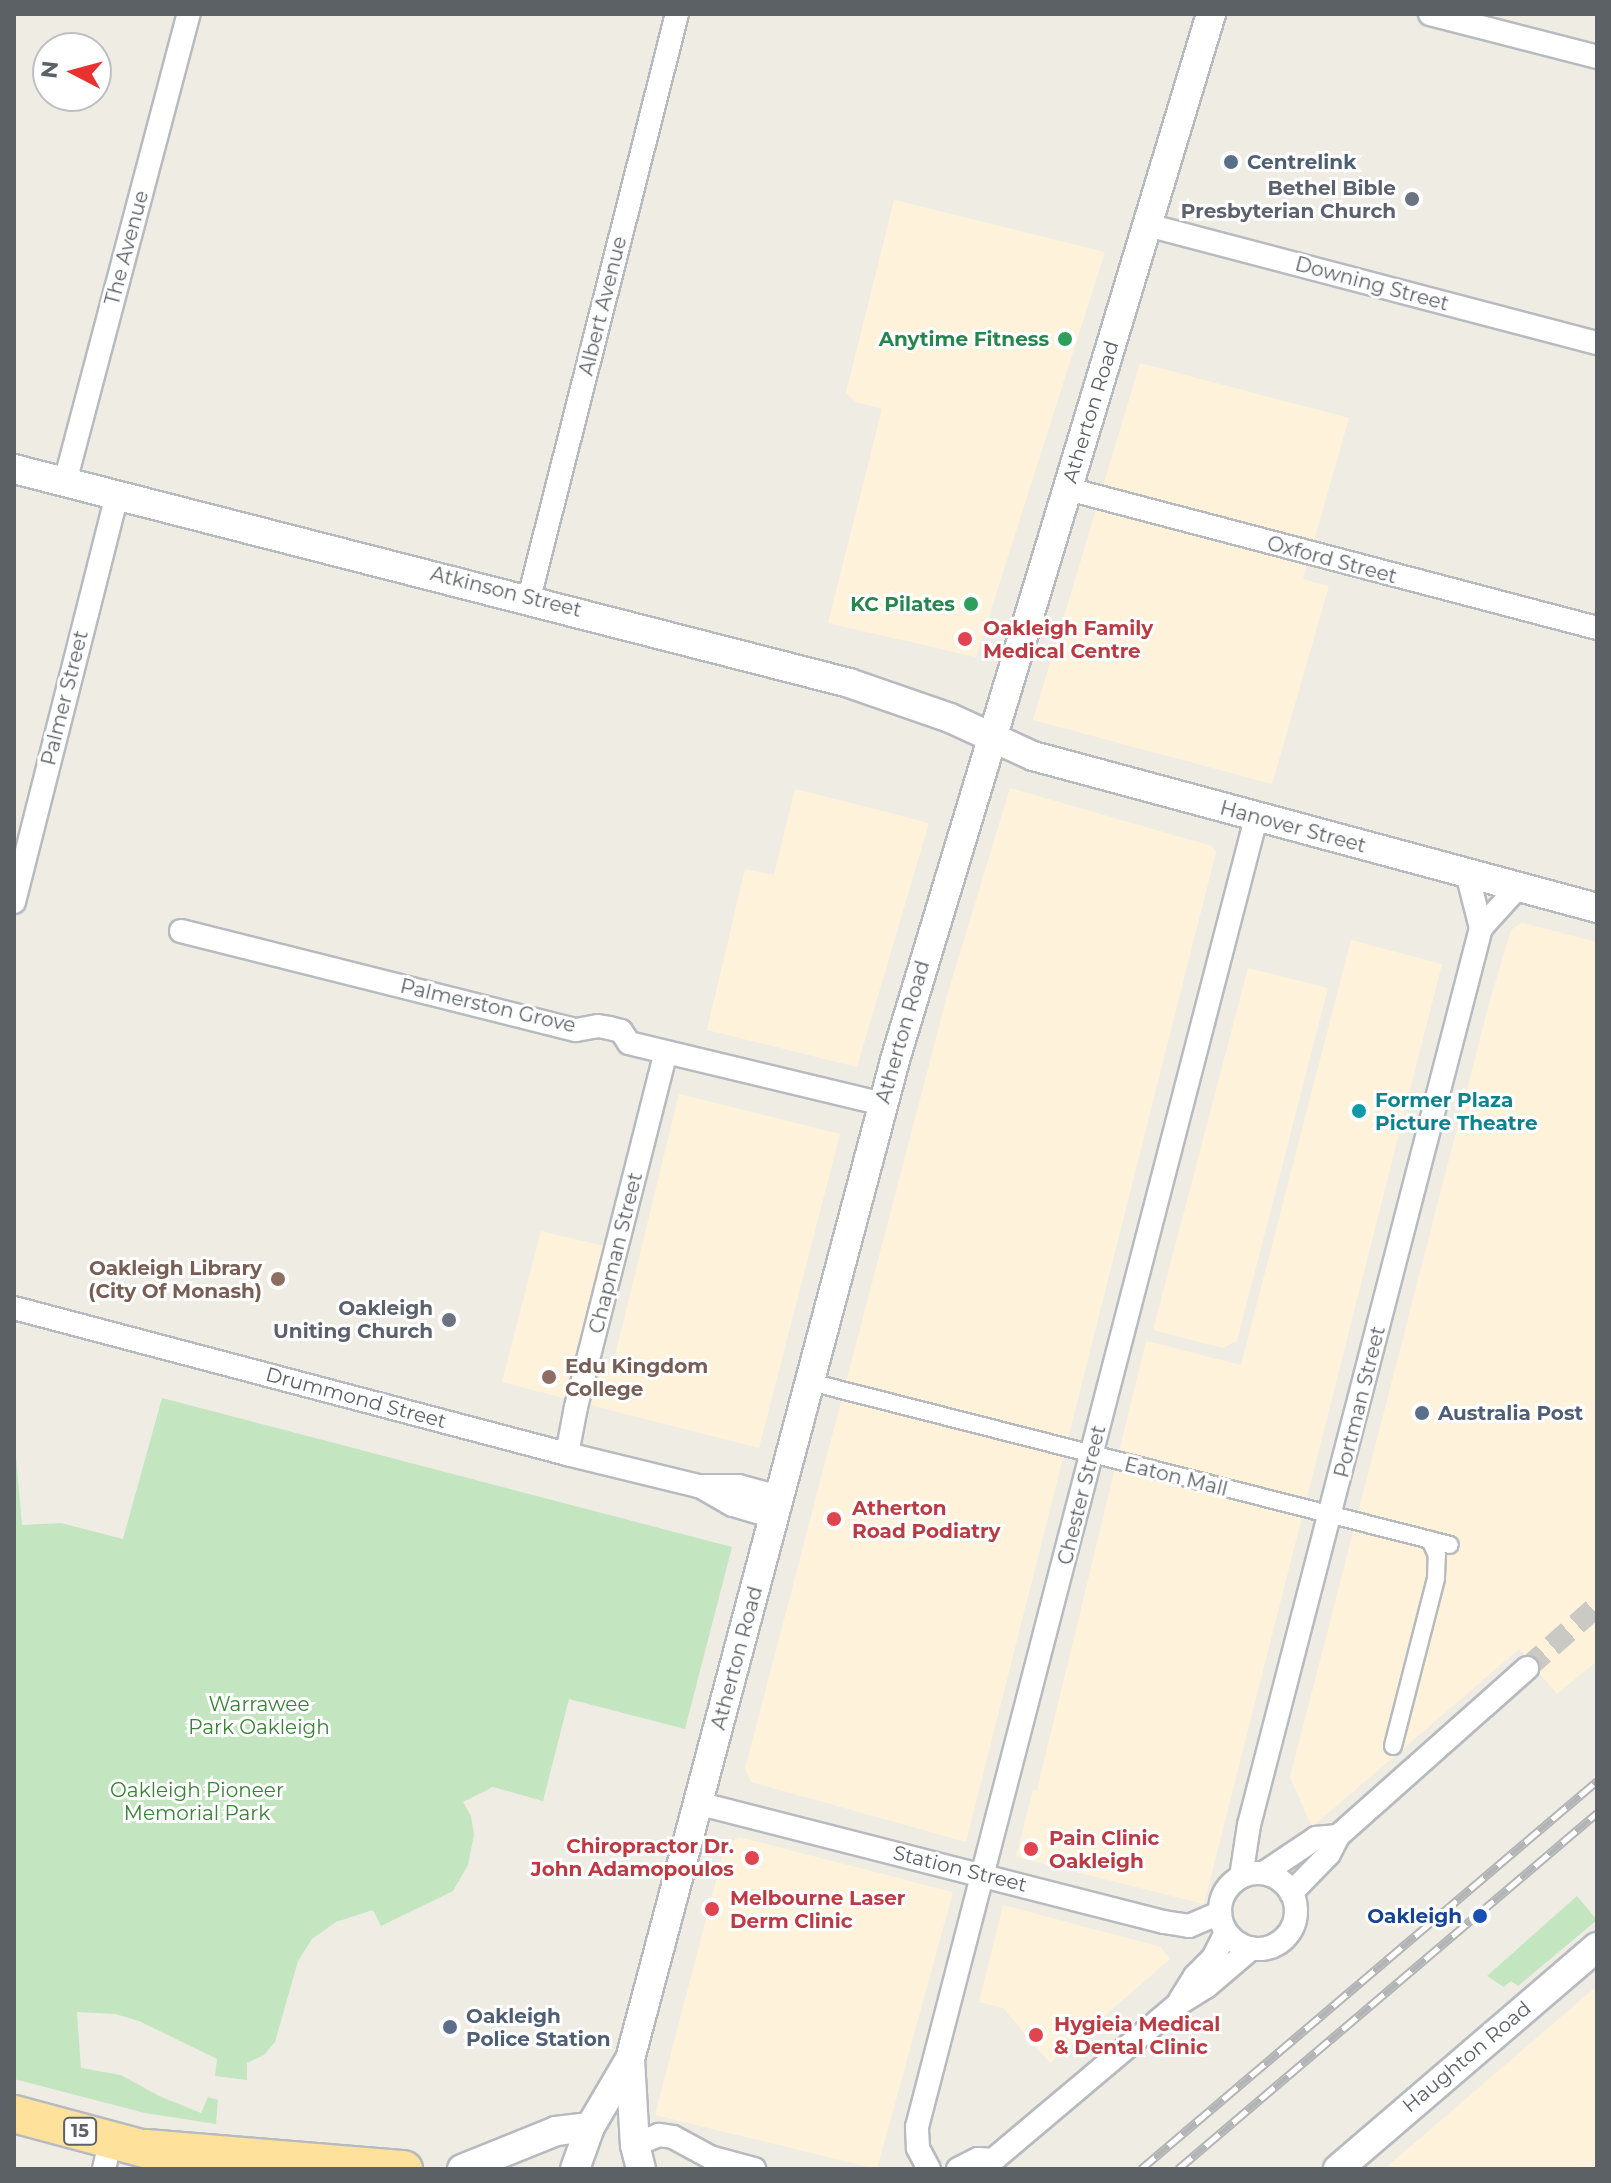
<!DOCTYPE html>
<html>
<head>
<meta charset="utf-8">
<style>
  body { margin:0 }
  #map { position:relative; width:1611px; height:2183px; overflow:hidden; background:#efece4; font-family:Montserrat,sans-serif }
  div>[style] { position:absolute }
  .commercial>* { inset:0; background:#fef3da }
  .green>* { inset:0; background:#c3e6c1 }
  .minor-tunnel>* { height:22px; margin-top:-11px; transform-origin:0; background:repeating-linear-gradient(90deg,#cac9c4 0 22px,transparent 0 33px) }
  .roads { filter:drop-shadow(2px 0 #b7babe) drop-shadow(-2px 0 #b7babe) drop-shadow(0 2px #b7babe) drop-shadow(0 -2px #b7babe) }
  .pedestrian>* { height:16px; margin:-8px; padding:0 8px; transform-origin:8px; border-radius:8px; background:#fff }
  .minor>* { height:22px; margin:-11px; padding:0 11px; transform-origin:11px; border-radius:11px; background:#fff }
  .minor>.ring { margin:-11px; padding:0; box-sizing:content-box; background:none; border:22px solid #fff; border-radius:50% }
  .tertiary>* { height:28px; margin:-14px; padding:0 14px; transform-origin:14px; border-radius:14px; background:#fff }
  .trunk>* { height:36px; margin:-18px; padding:0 18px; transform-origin:18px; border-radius:18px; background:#fee29b }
  .rail>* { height:9px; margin-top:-4.5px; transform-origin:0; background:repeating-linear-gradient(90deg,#fff 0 18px,#b3b4b5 0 36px); box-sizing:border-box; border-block:2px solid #b3b4b5 }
  .dots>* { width:22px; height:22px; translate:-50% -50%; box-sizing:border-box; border:4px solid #fff; border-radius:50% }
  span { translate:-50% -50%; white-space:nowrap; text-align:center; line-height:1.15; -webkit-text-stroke:6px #fff; paint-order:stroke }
  .shield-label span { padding:2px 6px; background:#fff; border:2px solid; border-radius:6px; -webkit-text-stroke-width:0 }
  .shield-label { font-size:18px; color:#5c6165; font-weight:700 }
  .service-label { font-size:20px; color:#4e5e75; font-weight:700 }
  .left { translate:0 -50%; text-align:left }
  .worship-label { font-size:20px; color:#5b616d; font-weight:700 }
  .right { translate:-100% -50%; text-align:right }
  .street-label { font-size:20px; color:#5c6165 }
  .leisure-label { font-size:20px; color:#27864d; font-weight:700 }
  .health-label { font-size:20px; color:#be3a42; font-weight:700 }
  .culture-label { font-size:20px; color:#0d838f; font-weight:700 }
  .education-label { font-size:20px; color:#785e54; font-weight:700 }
  .park-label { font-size:20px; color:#368434 }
  .transit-label { font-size:20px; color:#164399; font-weight:700 }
  .frame { position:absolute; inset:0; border:16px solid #5c6165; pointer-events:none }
  .north { position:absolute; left:32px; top:32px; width:80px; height:80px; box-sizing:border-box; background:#fff; border:2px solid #bec0c1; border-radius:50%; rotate:276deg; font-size:22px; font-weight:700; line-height:32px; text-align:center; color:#5c6165 }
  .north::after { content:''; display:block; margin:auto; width:28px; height:36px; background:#e93230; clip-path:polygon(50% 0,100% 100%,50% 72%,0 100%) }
</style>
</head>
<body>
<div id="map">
  <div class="commercial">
    <i style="clip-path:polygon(894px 200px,1105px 252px,976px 657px,828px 623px,882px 409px,856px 402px,846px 393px)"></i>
    <i style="clip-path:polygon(1140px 363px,1349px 418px,1303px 579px,1329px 586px,1272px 784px,1033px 720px)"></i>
    <i style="clip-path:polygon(1010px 788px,1212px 846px,1216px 852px,966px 1842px,751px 1782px,745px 1769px,947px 996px)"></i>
    <i style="clip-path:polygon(795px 789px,929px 823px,857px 1067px,707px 1030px,745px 869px,774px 875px)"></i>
    <i style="clip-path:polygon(1522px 923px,1597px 942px,1597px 1661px,1557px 1694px,1519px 1649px,1312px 1827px,1290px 1777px,1490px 1000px,1511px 930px)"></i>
    <i style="clip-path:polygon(1351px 940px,1442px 964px,1204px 1904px,1016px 1857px,1033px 1790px,1037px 1790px,1146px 1341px,1241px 1365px)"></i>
    <i style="clip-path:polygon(1248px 968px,1328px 988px,1237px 1341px,1223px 1348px,1153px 1330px)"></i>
    <i style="clip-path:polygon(679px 1094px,840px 1134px,759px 1448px,583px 1403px,594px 1360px,613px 1364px)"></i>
    <i style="clip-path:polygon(541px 1231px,604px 1246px,608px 1252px,572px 1400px,502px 1382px)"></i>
    <i style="clip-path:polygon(739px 1837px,953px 1892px,877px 2169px,655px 2115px,725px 1846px)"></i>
    <i style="clip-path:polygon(1003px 1905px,1161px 1947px,1170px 1959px,1050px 2063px,1003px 2008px,979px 2002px)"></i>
    <i style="clip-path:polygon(1597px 1986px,1597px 2169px,1384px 2169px,1426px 2133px)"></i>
  </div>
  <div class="green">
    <i style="clip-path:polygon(162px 1398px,732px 1547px,685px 1729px,569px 1699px,543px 1801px,493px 1787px,463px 1802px,471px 1816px,474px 1835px,468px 1865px,453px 1891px,381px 1926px,373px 1910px,336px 1922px,312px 1939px,298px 1961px,275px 2042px,264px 2055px,247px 2063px,247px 2080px,215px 2076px,217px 2059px,139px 2021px,115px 2014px,77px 2012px,81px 2068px,121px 2075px,159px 2096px,201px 2113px,208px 2097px,218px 2100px,216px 2124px,145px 2113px,14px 2079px,14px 1434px,22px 1525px,61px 1523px,123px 1539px)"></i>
    <i style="clip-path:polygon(1577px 1896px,1597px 1920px,1518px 1986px,1511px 1981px,1504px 1987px,1487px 1976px)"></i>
  </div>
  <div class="minor-tunnel">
    <i style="left:1527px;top:1668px;width:94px;rotate:-41.5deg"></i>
  </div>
  <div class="roads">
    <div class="pedestrian">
      <i style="left:810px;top:1382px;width:660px;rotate:14.29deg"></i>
      <i style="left:1393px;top:1746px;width:173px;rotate:-75.6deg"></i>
      <i style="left:1436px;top:1578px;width:23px;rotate:-88deg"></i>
      <i style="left:1437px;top:1555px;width:17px;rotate:-115deg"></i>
    </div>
    <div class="minor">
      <i style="left:1430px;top:14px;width:172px;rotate:14.4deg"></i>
      <i style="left:1147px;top:225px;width:465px;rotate:14.7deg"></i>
      <i style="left:65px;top:482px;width:484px;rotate:-75.2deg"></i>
      <i style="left:1068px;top:489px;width:547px;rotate:14.72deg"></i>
      <i style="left:529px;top:598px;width:602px;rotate:-75.78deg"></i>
      <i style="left:14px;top:902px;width:421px;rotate:-75.8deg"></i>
      <i style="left:1481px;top:928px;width:55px;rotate:-47.9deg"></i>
      <i style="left:181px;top:931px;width:407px;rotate:14.1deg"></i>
      <i style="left:576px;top:1030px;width:22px;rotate:-10deg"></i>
      <i style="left:598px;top:1026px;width:11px;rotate:10deg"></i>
      <i style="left:609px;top:1028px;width:12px;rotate:14deg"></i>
      <i style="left:621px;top:1031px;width:14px;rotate:56deg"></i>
      <i style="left:629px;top:1043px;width:261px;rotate:13.5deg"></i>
      <i style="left:14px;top:1308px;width:572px;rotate:14.79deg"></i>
      <i style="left:567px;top:1454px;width:135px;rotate:13.7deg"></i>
      <i style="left:698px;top:1486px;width:40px"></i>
      <i style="left:738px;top:1486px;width:42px;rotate:15deg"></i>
      <i style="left:567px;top:1454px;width:48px;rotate:-79.2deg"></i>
      <i style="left:576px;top:1407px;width:366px;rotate:-75.8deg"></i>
      <i style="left:703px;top:1488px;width:34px;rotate:30deg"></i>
      <i style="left:733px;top:1505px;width:43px;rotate:16.3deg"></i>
      <i style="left:697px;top:1803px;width:482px;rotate:14.3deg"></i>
      <i style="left:1164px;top:1922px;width:25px;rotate:9deg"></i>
      <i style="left:1189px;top:1926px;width:34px;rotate:-23deg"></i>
      <i style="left:1264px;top:1873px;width:63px;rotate:-33.9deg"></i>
      <i style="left:1316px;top:1838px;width:22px;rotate:-5deg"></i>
      <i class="ring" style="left:1220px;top:1873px;width:54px;height:54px"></i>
      <i style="left:1241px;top:1877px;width:53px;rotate:-81.3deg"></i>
      <i style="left:1249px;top:1825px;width:927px;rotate:-75.5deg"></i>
      <i style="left:1481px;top:928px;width:57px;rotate:-104.3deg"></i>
      <i style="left:1291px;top:1893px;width:54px;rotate:-45.7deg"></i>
      <i style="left:1329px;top:1854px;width:20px;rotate:-63deg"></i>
      <i style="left:1338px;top:1836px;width:253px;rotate:-41.6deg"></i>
      <i style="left:1180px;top:2000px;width:28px;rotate:-58deg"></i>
      <i style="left:1195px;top:1976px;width:25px;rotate:-45deg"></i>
      <i style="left:1213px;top:1958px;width:29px;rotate:-63deg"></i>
      <i style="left:635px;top:2145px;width:26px;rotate:-23deg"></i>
      <i style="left:659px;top:2135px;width:14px;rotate:8deg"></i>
      <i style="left:673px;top:2137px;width:42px;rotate:28.4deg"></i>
      <i style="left:710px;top:2157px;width:46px;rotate:15.3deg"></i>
      <i style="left:104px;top:2169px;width:31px;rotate:-77deg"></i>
      <i style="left:929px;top:2169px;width:24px;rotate:-118deg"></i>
      <i style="left:918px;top:2148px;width:21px;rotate:-93deg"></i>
      <i style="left:917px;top:2127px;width:1352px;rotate:-75.48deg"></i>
      <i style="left:958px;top:2169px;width:22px;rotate:-27deg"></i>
      <i style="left:978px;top:2159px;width:15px;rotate:4deg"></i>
      <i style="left:989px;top:2169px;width:10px;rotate:-66deg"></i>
      <i style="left:993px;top:2160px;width:241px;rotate:-40.1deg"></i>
      <i style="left:1177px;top:2005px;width:34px;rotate:-32deg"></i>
      <i style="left:1206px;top:1987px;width:60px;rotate:-40.3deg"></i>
    </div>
    <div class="tertiary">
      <i style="left:14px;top:469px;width:862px;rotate:14.37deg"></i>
      <i style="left:849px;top:683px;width:107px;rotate:19.1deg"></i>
      <i style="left:950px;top:718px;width:91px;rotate:24.6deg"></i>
      <i style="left:1033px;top:756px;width:584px;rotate:15.08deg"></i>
      <i style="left:630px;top:2059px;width:86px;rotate:86.7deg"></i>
      <i style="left:635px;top:2145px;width:25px;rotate:76deg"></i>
      <i style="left:462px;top:2169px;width:101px;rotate:-22deg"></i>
      <i style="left:556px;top:2131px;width:34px;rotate:-7deg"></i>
      <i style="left:575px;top:2169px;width:45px;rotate:-70.3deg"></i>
      <i style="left:590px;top:2127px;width:79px;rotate:-59.5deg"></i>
      <i style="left:630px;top:2059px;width:1034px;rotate:-75.14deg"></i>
      <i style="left:895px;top:1060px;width:1093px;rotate:-73.19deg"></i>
      <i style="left:1338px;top:2169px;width:341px;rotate:-40.6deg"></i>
    </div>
    <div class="trunk">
      <i style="left:14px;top:2114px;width:158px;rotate:15deg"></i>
      <i style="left:146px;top:2148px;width:259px;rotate:4.7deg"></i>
    </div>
  </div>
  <div class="rail">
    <i style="left:1141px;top:2169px;width:599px;rotate:-40.39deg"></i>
    <i style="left:1178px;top:2169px;width:550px;rotate:-40.35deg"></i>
  </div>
  <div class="dots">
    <i style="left:1231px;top:162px;background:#5c6f8a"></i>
    <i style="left:1412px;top:199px;background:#6b7280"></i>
    <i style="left:1065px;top:339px;background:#2e9e5b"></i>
    <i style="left:971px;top:604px;background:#2e9e5b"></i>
    <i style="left:965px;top:639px;background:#e0444e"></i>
    <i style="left:1359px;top:1111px;background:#0f9aa8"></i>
    <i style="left:278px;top:1279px;background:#8d6e63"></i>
    <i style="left:449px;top:1320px;background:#6b7280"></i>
    <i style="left:549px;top:1377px;background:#8d6e63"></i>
    <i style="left:1422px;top:1413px;background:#5c6f8a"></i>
    <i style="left:834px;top:1519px;background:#e0444e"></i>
    <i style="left:1031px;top:1849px;background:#e0444e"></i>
    <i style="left:752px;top:1858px;background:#e0444e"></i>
    <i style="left:712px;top:1909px;background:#e0444e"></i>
    <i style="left:1480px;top:1916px;background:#1a4fb4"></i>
    <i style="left:450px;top:2027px;background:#5c6f8a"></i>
    <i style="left:1036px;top:2035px;background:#e0444e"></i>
  </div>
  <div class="shield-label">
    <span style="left:80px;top:2131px">15</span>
  </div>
  <div class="service-label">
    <span class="left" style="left:1247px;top:162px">Centrelink</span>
    <span class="left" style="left:1438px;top:1413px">Australia Post</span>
    <span class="left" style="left:466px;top:2028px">Oakleigh<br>Police Station</span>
  </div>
  <div class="worship-label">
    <span class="right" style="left:1396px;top:200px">Bethel Bible<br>Presbyterian Church</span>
    <span class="right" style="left:433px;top:1320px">Oakleigh<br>Uniting Church</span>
  </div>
  <div class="street-label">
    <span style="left:127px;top:248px;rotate:-75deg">The Avenue</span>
    <span style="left:1372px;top:284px;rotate:15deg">Downing Street</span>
    <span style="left:603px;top:306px;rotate:-76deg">Albert Avenue</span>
    <span style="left:1091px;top:412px;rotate:-73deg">Atherton Road</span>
    <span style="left:1332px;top:560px;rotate:15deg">Oxford Street</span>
    <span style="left:506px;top:592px;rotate:14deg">Atkinson Street</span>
    <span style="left:65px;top:698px;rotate:-76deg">Palmer Street</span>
    <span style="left:1293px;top:827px;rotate:15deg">Hanover Street</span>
    <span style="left:488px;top:1006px;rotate:13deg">Palmerston Grove</span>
    <span style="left:903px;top:1032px;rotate:-74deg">Atherton Road</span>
    <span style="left:616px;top:1253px;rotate:-76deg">Chapman Street</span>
    <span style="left:356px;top:1398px;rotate:15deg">Drummond Street</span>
    <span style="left:1360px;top:1402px;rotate:-76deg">Portman Street</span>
    <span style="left:1176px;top:1477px;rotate:14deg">Eaton Mall</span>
    <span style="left:1082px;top:1495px;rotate:-76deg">Chester Street</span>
    <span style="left:737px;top:1658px;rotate:-75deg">Atherton Road</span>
    <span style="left:960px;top:1869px;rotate:14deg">Station Street</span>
    <span style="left:1467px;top:2057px;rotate:-40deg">Haughton Road</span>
  </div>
  <div class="leisure-label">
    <span class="right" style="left:1049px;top:339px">Anytime Fitness</span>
    <span class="right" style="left:955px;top:604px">KC Pilates</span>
  </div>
  <div class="health-label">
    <span class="left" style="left:983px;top:640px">Oakleigh Family<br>Medical Centre</span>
    <span class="left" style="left:852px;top:1520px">Atherton<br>Road Podiatry</span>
    <span class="left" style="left:1049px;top:1850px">Pain Clinic<br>Oakleigh</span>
    <span class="right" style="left:734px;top:1858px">Chiropractor Dr.<br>John Adamopoulos</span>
    <span class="left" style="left:730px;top:1910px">Melbourne Laser<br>Derm Clinic</span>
    <span class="left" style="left:1054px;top:2036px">Hygieia Medical<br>&amp; Dental Clinic</span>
  </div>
  <div class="culture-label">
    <span class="left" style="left:1375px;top:1112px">Former Plaza<br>Picture Theatre</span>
  </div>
  <div class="education-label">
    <span class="right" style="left:262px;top:1280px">Oakleigh Library<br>(City Of Monash)</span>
    <span class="left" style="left:565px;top:1378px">Edu Kingdom<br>College</span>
  </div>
  <div class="park-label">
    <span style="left:259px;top:1716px">Warrawee<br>Park Oakleigh</span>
    <span style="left:197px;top:1802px">Oakleigh Pioneer<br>Memorial Park</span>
  </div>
  <div class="transit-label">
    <span class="right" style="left:1462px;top:1916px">Oakleigh</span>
  </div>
  <div class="frame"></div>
  <div class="north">N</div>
</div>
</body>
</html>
